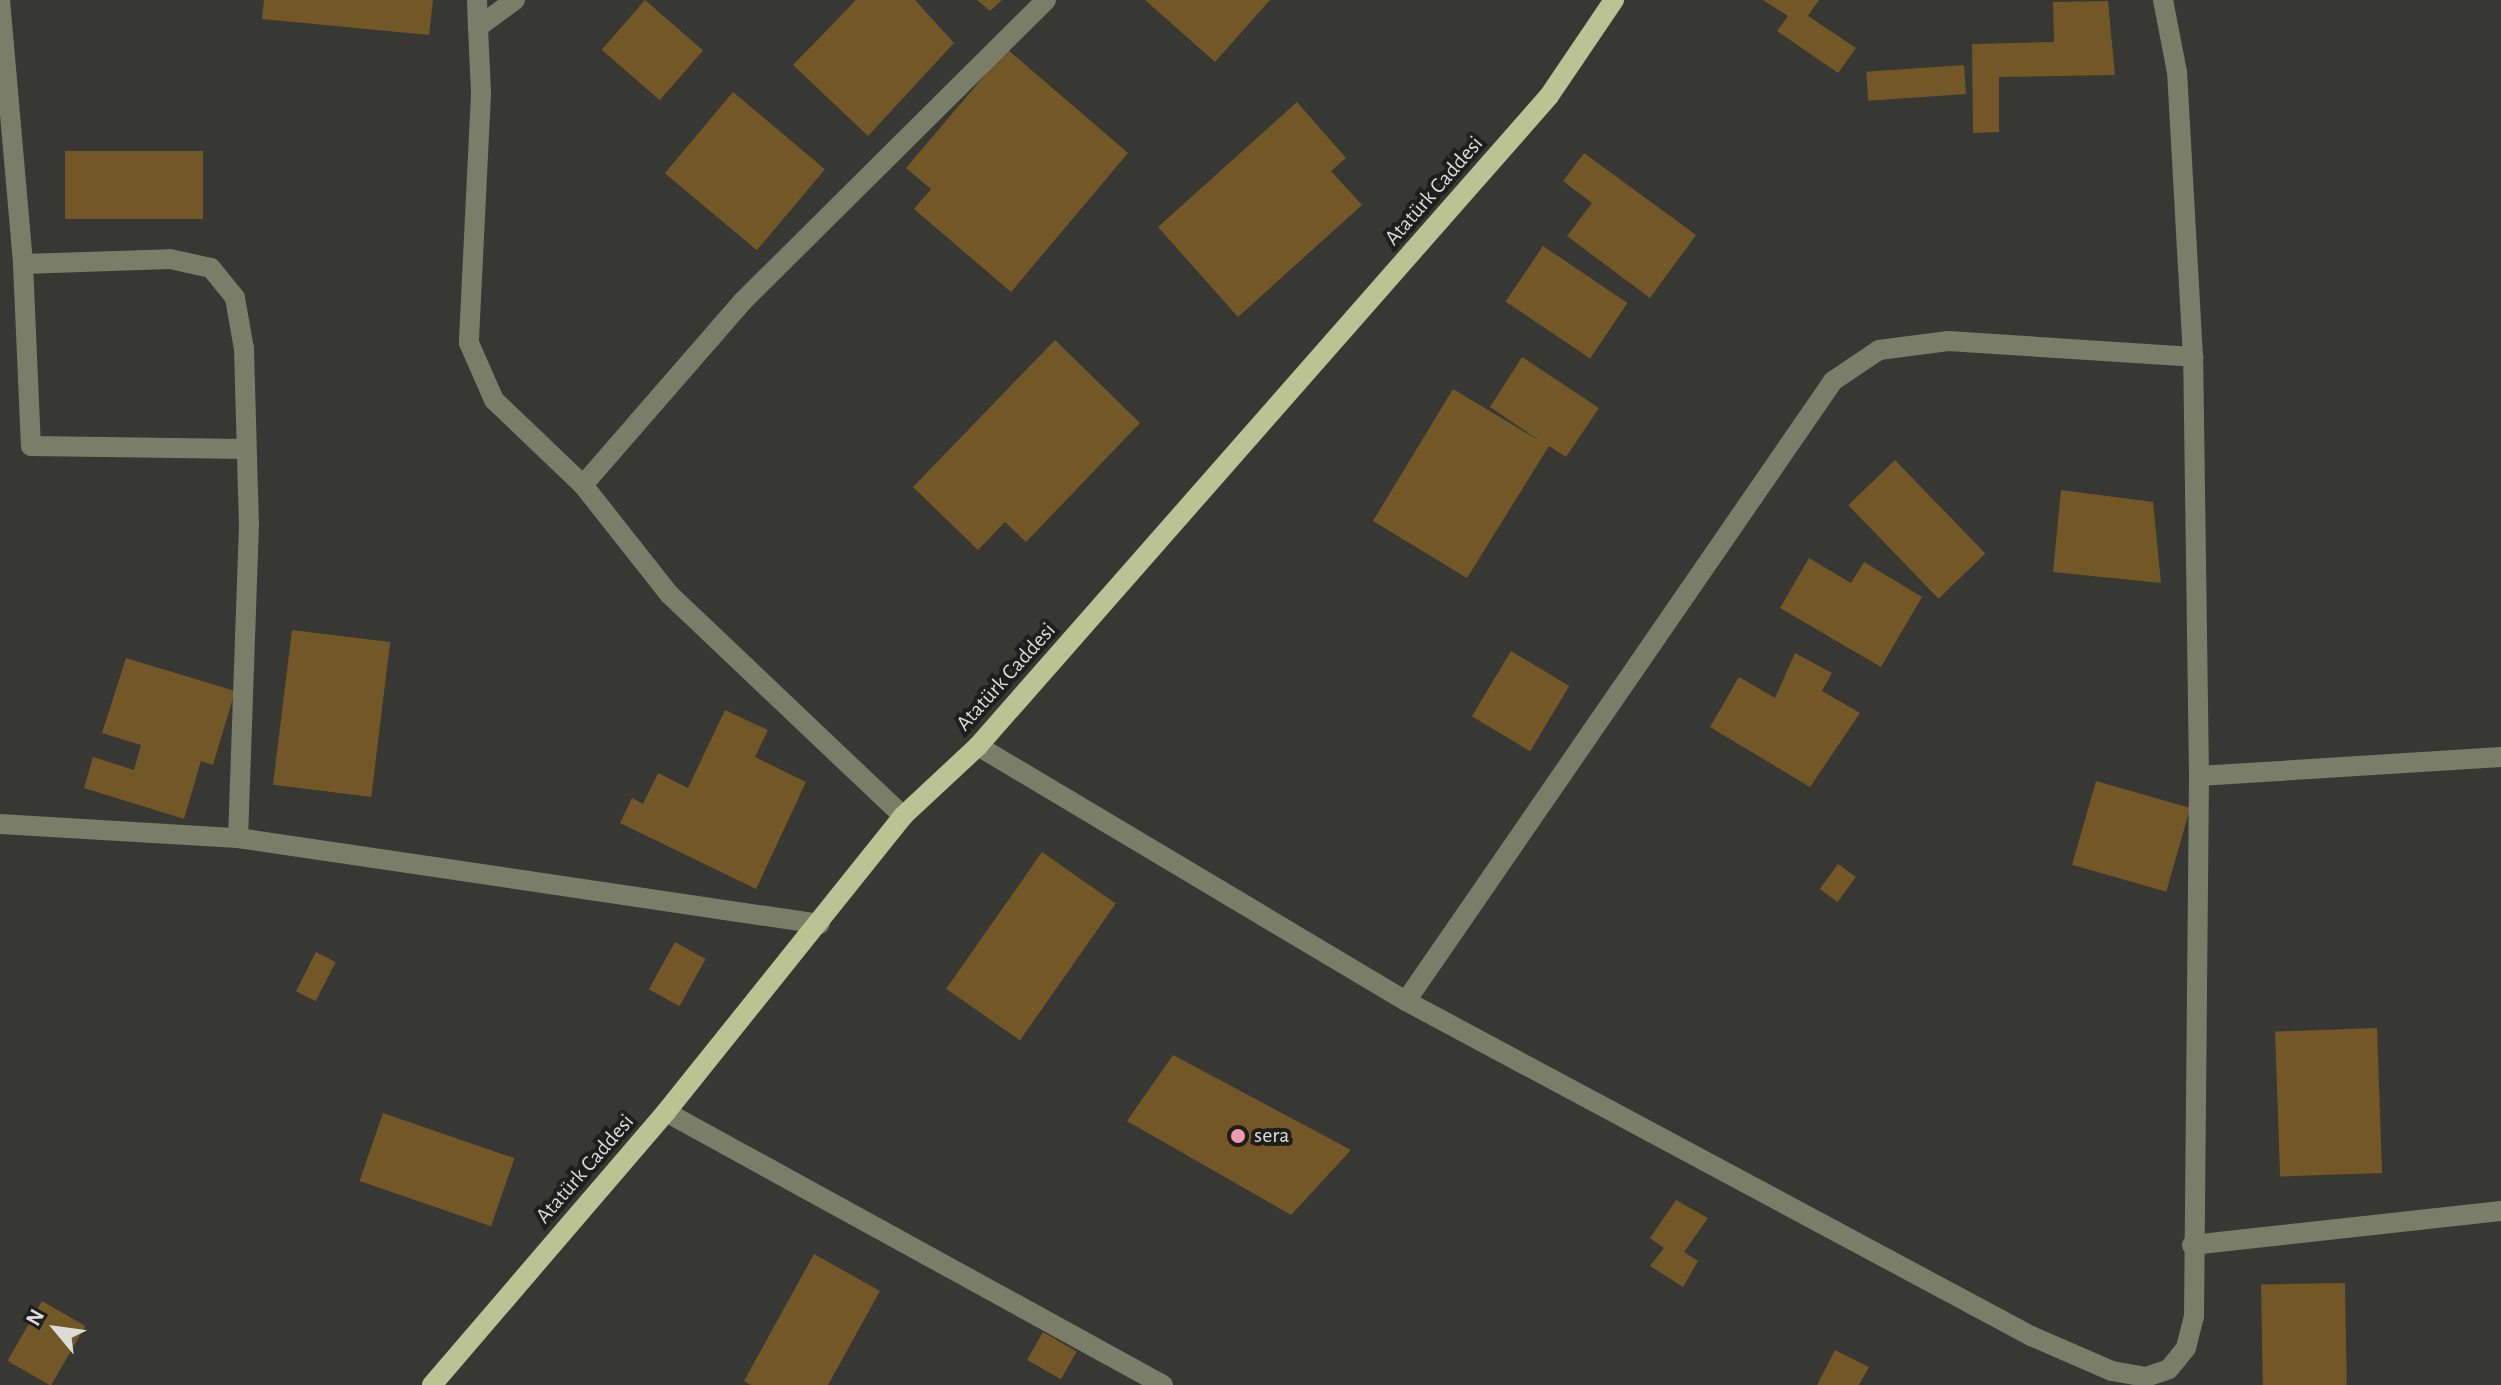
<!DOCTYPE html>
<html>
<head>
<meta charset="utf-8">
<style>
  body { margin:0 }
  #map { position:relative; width:2501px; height:1385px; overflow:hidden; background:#373734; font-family:"Alegreya Sans",sans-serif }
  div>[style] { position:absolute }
  .building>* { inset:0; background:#735726; transform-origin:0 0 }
  .minor>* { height:20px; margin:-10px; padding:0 10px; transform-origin:10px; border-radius:10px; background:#7a7d67 }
  .major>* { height:20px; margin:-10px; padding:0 10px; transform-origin:10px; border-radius:10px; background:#bbc394 }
  .dots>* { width:22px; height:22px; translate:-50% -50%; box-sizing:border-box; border:4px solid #1e1e1d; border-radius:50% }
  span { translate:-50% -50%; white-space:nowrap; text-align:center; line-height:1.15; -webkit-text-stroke:8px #1e1e1d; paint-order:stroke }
  .street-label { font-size:22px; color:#dcdcda }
  .poi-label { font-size:22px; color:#dcdcda }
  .left { translate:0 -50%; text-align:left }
  .north { position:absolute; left:16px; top:1289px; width:80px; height:80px; -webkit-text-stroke:6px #1e1e1d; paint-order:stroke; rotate:299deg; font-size:22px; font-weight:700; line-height:32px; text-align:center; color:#dcdcda }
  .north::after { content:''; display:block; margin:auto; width:28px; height:36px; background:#dcdcda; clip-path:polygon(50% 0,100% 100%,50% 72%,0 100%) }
</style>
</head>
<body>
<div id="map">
  <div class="building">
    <i style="clip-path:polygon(264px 0,433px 0,429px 35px,262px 19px)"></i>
    <i style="left:645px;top:0;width:77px;height:66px;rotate:41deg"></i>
    <i style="clip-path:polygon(856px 0,915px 0,954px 43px,868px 136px,793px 65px)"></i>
    <i style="clip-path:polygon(977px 0,1002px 0,990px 11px)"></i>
    <i style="clip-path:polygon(1145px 0,1270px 0,1215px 62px)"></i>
    <i style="clip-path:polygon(1763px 0,1819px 0,1808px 16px,1856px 48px,1838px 73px,1777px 31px,1788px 16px)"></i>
    <i style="clip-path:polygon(2108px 1px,2115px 75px,1999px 77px,1999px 132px,1973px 133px,1972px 44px,2054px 42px,2053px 2px)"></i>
    <i style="clip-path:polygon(1007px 49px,1128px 153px,1011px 292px,914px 209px,931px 189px,906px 168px)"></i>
    <i style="left:1964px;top:65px;width:29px;height:98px;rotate:86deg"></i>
    <i style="left:733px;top:92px;width:120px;height:106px;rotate:40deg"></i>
    <i style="clip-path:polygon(1297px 102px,1346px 158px,1331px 171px,1362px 205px,1238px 317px,1158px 227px)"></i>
    <i style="left:203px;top:151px;width:68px;height:138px;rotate:90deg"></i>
    <i style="clip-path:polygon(1584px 153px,1696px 235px,1650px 298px,1567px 236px,1592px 203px,1563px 181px)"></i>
    <i style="left:1543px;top:246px;width:102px;height:67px;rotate:34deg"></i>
    <i style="clip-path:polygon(1055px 340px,1140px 423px,1026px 542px,1005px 522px,978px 550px,913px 487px)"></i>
    <i style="clip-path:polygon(1522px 357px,1599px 408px,1566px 457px,1549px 446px,1467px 578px,1373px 521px,1453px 389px,1540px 441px,1490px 407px)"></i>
    <i style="left:1895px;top:460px;width:130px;height:65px;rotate:46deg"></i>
    <i style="clip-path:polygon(2061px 490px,2153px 502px,2161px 583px,2053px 572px)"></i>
    <i style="clip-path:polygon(1809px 558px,1851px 583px,1864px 562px,1922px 597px,1881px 667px,1780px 608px)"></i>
    <i style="left:292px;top:630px;width:99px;height:156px;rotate:7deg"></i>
    <i style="left:1511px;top:651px;width:68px;height:76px;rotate:31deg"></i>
    <i style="clip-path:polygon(1795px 653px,1832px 673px,1822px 691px,1860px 713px,1810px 787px,1710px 727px,1739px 677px,1775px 698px)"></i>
    <i style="clip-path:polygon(126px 658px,235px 691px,213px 765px,201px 761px,184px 819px,84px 788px,93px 757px,134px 770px,141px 745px,102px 733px)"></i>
    <i style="clip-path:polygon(725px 710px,768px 730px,755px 757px,806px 782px,756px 889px,620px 823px,632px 798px,643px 804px,658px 773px,688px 788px)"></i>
    <i style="left:2096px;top:781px;width:98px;height:87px;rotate:16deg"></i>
    <i style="left:1042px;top:852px;width:90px;height:167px;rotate:35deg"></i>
    <i style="left:1838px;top:864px;width:22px;height:31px;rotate:36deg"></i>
    <i style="left:675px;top:942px;width:35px;height:54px;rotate:29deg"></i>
    <i style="left:316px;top:952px;width:22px;height:44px;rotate:27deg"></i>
    <i style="left:2377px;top:1028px;width:145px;height:102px;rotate:88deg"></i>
    <i style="clip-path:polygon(1173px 1055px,1351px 1150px,1291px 1215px,1127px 1121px)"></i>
    <i style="left:383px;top:1113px;width:139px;height:72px;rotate:19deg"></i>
    <i style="clip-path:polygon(1676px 1200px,1708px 1218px,1684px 1252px,1698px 1261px,1683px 1287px,1650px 1266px,1664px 1248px,1650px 1238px)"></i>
    <i style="clip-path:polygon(814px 1254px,880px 1291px,828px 1385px,751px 1385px,744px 1381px)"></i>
    <i style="left:2345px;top:1283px;width:102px;height:84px;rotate:89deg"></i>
    <i style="left:42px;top:1301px;width:50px;height:69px;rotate:30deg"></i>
    <i style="left:1043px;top:1332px;width:39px;height:32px;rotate:30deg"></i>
    <i style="clip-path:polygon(1835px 1350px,1869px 1367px,1859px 1385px,1817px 1385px)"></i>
  </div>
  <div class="minor">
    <i style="left:0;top:0;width:265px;rotate:85deg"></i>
    <i style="left:23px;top:264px;width:182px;rotate:87.5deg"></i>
    <i style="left:31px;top:446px;width:215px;rotate:0.8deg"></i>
    <i style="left:477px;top:0;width:27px;rotate:88deg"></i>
    <i style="left:515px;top:0;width:46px;rotate:143.9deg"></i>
    <i style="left:478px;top:27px;width:67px;rotate:87.4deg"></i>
    <i style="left:481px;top:94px;width:249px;rotate:92.8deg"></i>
    <i style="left:469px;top:343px;width:62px;rotate:66.3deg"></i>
    <i style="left:494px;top:400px;width:123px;rotate:43.7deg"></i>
    <i style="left:583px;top:485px;width:139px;rotate:51.7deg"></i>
    <i style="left:669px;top:594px;width:323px;rotate:43.5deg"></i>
    <i style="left:23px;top:264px;width:147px;rotate:-1.9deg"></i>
    <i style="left:170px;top:259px;width:42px;rotate:12.4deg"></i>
    <i style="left:211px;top:268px;width:38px;rotate:51deg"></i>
    <i style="left:235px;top:298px;width:52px;rotate:80deg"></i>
    <i style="left:244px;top:349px;width:175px;rotate:88.4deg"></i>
    <i style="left:249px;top:524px;width:314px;rotate:92deg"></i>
    <i style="left:583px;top:485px;width:244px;rotate:-49deg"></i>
    <i style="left:743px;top:301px;width:427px;rotate:-44.8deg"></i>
    <i style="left:978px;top:746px;width:498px;rotate:30.8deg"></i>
    <i style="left:1406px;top:1001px;width:709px;rotate:28.19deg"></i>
    <i style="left:2031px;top:1336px;width:88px;rotate:23.4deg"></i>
    <i style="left:2112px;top:1371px;width:35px;rotate:10deg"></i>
    <i style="left:2146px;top:1377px;width:24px;rotate:-19deg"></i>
    <i style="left:2169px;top:1369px;width:27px;rotate:-51deg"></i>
    <i style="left:2186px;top:1348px;width:32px;rotate:-76deg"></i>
    <i style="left:2194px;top:1317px;width:541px;rotate:-89.47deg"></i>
    <i style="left:2199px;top:776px;width:419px;rotate:-90.8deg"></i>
    <i style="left:2193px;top:357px;width:285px;rotate:-93.2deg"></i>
    <i style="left:2177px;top:72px;width:73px;rotate:-101deg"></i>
    <i style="left:2199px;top:776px;width:303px;rotate:-3.6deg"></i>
    <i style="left:0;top:824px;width:238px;rotate:3.4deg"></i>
    <i style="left:238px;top:838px;width:588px;rotate:8.41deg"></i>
    <i style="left:1406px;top:1001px;width:753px;rotate:-55.44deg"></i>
    <i style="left:1833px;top:381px;width:55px;rotate:-34deg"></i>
    <i style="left:1879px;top:350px;width:70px;rotate:-7.4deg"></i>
    <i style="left:1948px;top:341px;width:246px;rotate:3.7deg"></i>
    <i style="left:666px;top:1112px;width:567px;rotate:28.78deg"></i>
    <i style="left:2192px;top:1245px;width:311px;rotate:-6.3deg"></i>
  </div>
  <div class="major">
    <i style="left:432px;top:1385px;width:360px;rotate:-49.4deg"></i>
    <i style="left:666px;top:1112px;width:379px;rotate:-51.3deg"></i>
    <i style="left:903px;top:816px;width:103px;rotate:-43deg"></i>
    <i style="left:978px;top:746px;width:865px;rotate:-48.7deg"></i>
    <i style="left:1549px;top:96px;width:116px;rotate:-55.9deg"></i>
  </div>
  <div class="dots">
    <i style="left:1238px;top:1136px;background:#f29ab0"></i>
  </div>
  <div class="street-label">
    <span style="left:1434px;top:191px;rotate:-49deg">Atatürk Caddesi</span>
    <span style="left:1006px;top:677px;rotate:-48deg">Atatürk Caddesi</span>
    <span style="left:585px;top:1169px;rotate:-49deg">Atatürk Caddesi</span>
  </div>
  <div class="poi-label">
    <span class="left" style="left:1254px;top:1136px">sera</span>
  </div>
  <div class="north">N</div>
</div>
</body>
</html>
